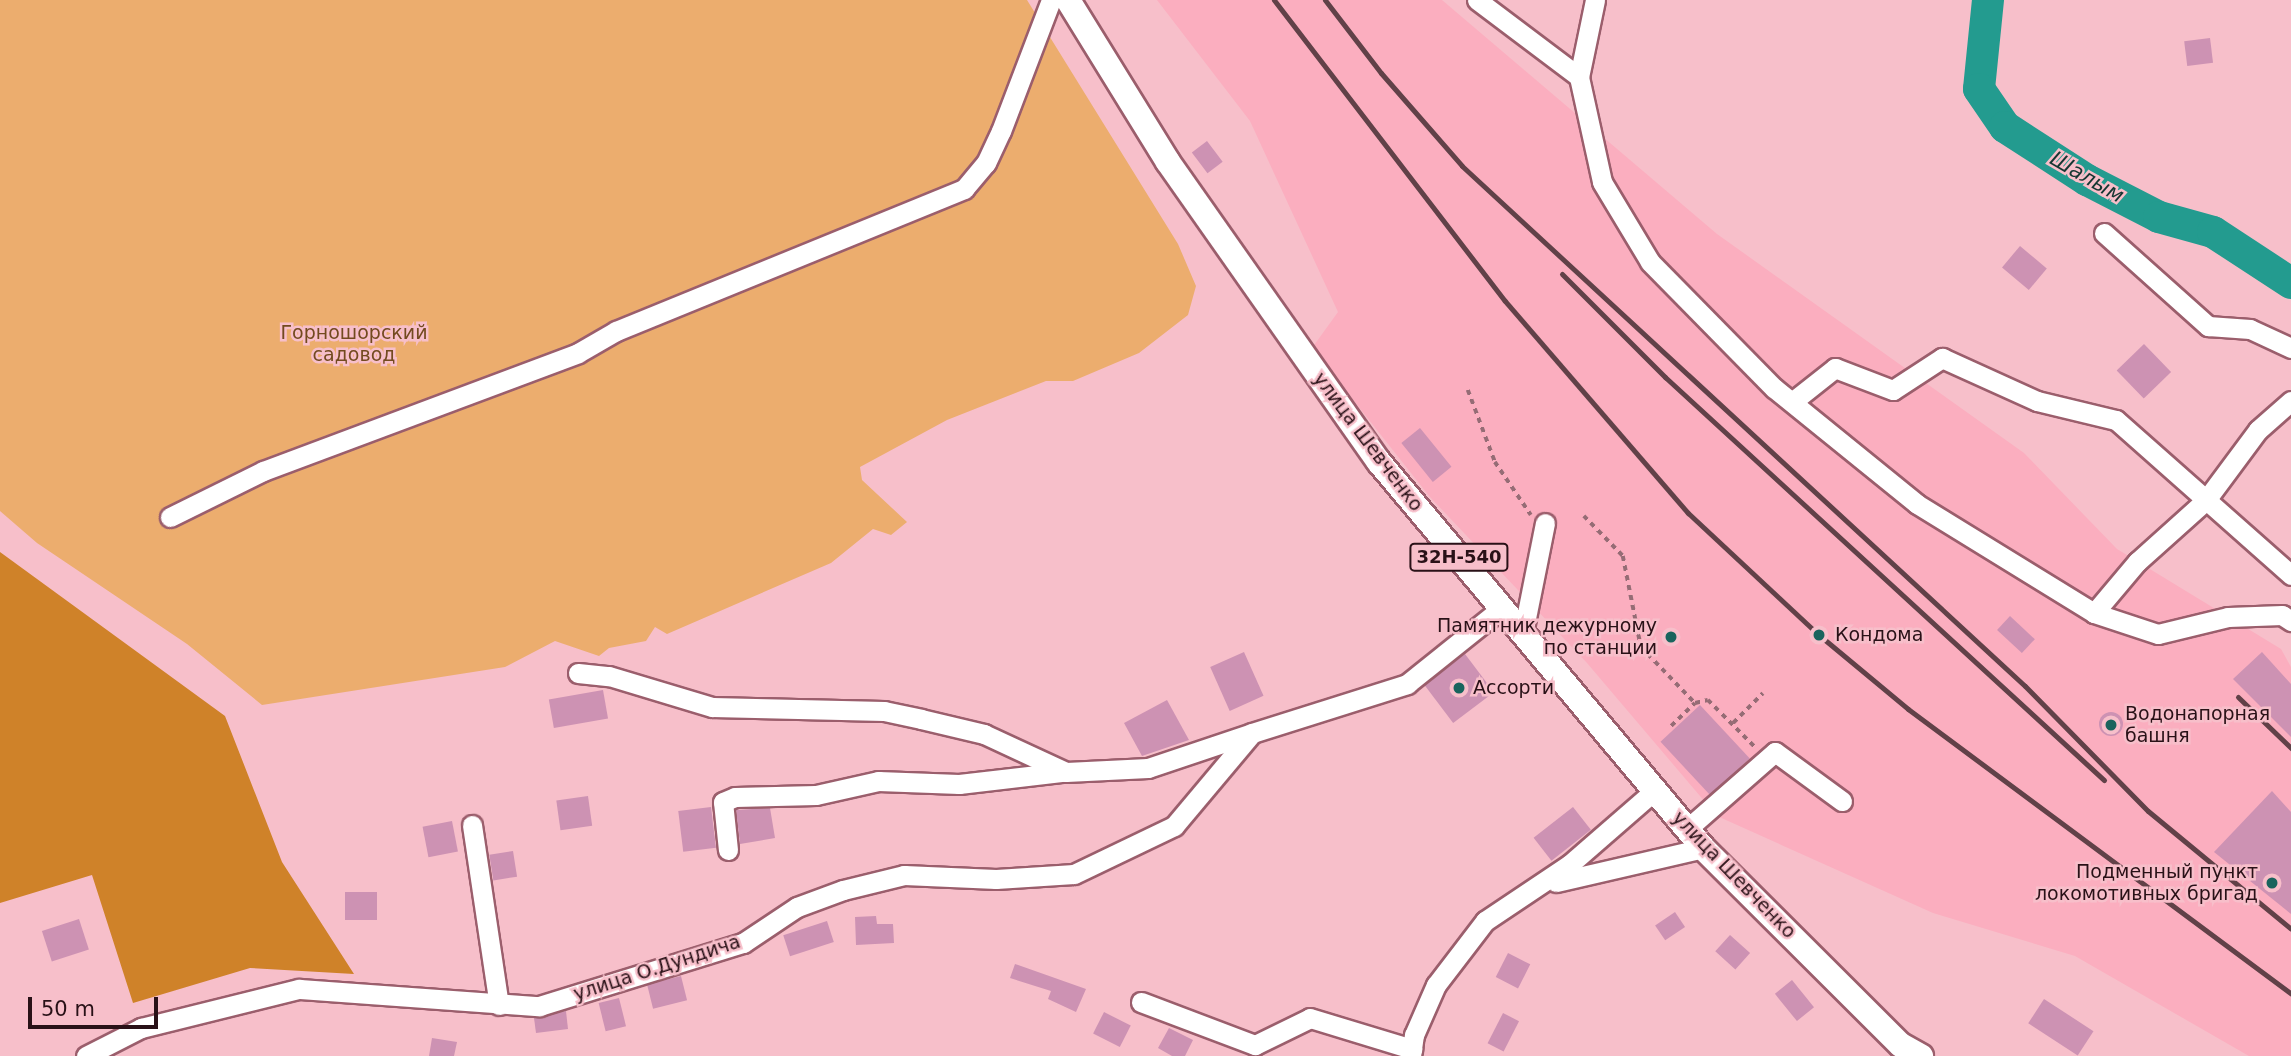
<!DOCTYPE html>
<html>
<head>
<meta charset="utf-8">
<style>
  body { margin:0 }
  #map { position:relative; width:2291px; height:1056px; overflow:hidden; background:#f7bfca; font-family:"DejaVu Sans",sans-serif }
  div>[style] { position:absolute }
  .built>* { inset:0; background:#fbaebf }
  .green>* { inset:0; background:#ecad6e }
  .forest>* { inset:0; background:#cf8229 }
  .river>* { height:32px; margin:-16px; padding:0 16px; transform-origin:16px; border-radius:16px; background:#239b8f }
  .building>* { inset:0; background:#cd92b3; transform-origin:0 0 }
  .round { border-radius:50% }
  .path>* { height:3.5px; margin-top:-1.75px; transform-origin:0; background:repeating-linear-gradient(90deg,#956c75 0 5px,transparent 0 10px) }
  .roads { filter:drop-shadow(2px 0 #9b5e6c) drop-shadow(-2px 0 #9b5e6c) drop-shadow(0 2px #9b5e6c) drop-shadow(0 -2px #9b5e6c) }
  .minor>* { height:19px; margin:-9.5px; padding:0 9.5px; transform-origin:9.5px; border-radius:9.5px; background:#fff }
  .major>* { height:24px; margin:-12px; padding:0 12px; transform-origin:12px; border-radius:12px; background:#fff }
  .rail>* { height:5px; margin:-2.5px; padding:0 2.5px; transform-origin:2.5px; border-radius:2.5px; background:#614148 }
  .dots>* { width:19px; height:19px; translate:-50% -50%; box-sizing:border-box; border:4px solid #f7bfca; border-radius:50% }
  span { translate:-50% -50%; white-space:nowrap; text-align:center; line-height:1.15; -webkit-text-stroke:5px #f7bfca; paint-order:stroke }
  .shield-label span { padding:2px 5px; background:#f7bfca; border:2px solid; border-radius:5px; -webkit-text-stroke-width:0 }
  .shield-label { font-size:18px; color:#291117; font-weight:700 }
  .park-label { font-size:19px; color:#734a1f }
  .street-label { font-size:19px; color:#291117 }
  .poi-label { font-size:19px; color:#291117 }
  .right { translate:-100% -50%; text-align:right }
  .left { translate:0 -50%; text-align:left }
  .water-label { font-size:21px; color:#143632; font-style:italic }
  .scale { position:absolute; left:28px; top:997px; width:130px; height:32px; box-sizing:border-box; border:4px solid #291117; border-top:0; padding-left:9px; font-size:21px; line-height:24px; white-space:nowrap; color:#291117; -webkit-text-stroke:5px #f7bfca; paint-order:stroke }
</style>
</head>
<body>
<div id="map">
  <div class="built">
    <i style="clip-path:polygon(1157px 0,1442px 0,1717px 234px,2024px 453px,2117px 549px,2281px 649px,2291px 667px,2291px 1056px,2249px 1056px,2075px 956px,1933px 913px,1717px 816px,1587px 663px,1430px 497px,1312px 348px,1338px 312px,1250px 121px)"></i>
  </div>
  <div class="green">
    <i style="clip-path:polygon(0 0,1027px 0,1178px 244px,1196px 286px,1188px 315px,1139px 353px,1073px 381px,1046px 381px,947px 420px,860px 467px,862px 480px,907px 522px,891px 535px,873px 529px,831px 563px,667px 634px,655px 627px,646px 641px,609px 648px,599px 656px,555px 641px,505px 667px,262px 705px,187px 644px,37px 543px,0 511px)"></i>
  </div>
  <div class="forest">
    <i style="clip-path:polygon(0 552px,225px 716px,282px 862px,354px 974px,250px 968px,133px 1003px,92px 875px,0 903px)"></i>
  </div>
  <div class="river">
    <i style="left:1988px;top:0;width:89px;rotate:95.8deg"></i>
    <i style="left:1979px;top:89px;width:46px;rotate:55.6deg"></i>
    <i style="left:2005px;top:127px;width:98px;rotate:32.9deg"></i>
    <i style="left:2087px;top:180px;width:81px;rotate:27.2deg"></i>
    <i style="left:2159px;top:217px;width:56px;rotate:15.5deg"></i>
    <i style="left:2213px;top:232px;width:93px;rotate:33.2deg"></i>
  </div>
  <div class="building">
    <i style="left:2210px;top:38px;width:25px;height:26px;rotate:83deg"></i>
    <i style="left:1207px;top:141px;width:26px;height:19px;rotate:53deg"></i>
    <i style="left:2020px;top:246px;width:35px;height:28px;rotate:40deg"></i>
    <i style="left:2144px;top:344px;width:39px;height:38px;rotate:46deg"></i>
    <i style="left:1420px;top:428px;width:50px;height:24px;rotate:51deg"></i>
    <i style="left:2010px;top:616px;width:34px;height:19px;rotate:43deg"></i>
    <i style="left:1244px;top:652px;width:48px;height:37px;rotate:66deg"></i>
    <i style="clip-path:polygon(2262px 652px,2291px 684px,2291px 737px,2233px 679px)"></i>
    <i style="left:1465px;top:654px;width:48px;height:51px;rotate:53deg"></i>
    <i style="left:603px;top:690px;width:29px;height:55px;rotate:80deg"></i>
    <i style="clip-path:polygon(1167px 700px,1189px 740px,1142px 756px,1124px 723px)"></i>
    <i style="left:1700px;top:705px;width:73px;height:54px;rotate:47deg"></i>
    <i class="round" style="left:2099px;top:712px;width:24px;height:24px"></i>
    <i style="clip-path:polygon(2272px 791px,2291px 812px,2291px 914px,2214px 852px)"></i>
    <i style="left:588px;top:796px;width:30px;height:32px;rotate:82deg"></i>
    <i style="left:711px;top:807px;width:41px;height:33px;rotate:83deg"></i>
    <i style="left:1573px;top:807px;width:29px;height:50px;rotate:52deg"></i>
    <i style="clip-path:polygon(770px 808px,775px 838px,740px 844px,736px 810px)"></i>
    <i style="left:452px;top:821px;width:31px;height:30px;rotate:79deg"></i>
    <i style="left:513px;top:851px;width:26px;height:24px;rotate:81deg"></i>
    <i style="left:345px;top:892px;width:32px;height:28px"></i>
    <i style="left:1675px;top:912px;width:18px;height:24px;rotate:56deg"></i>
    <i style="clip-path:polygon(876px 916px,877px 924px,893px 924px,894px 943px,856px 945px,855px 917px)"></i>
    <i style="left:79px;top:919px;width:32px;height:39px;rotate:72deg"></i>
    <i style="left:827px;top:921px;width:22px;height:46px;rotate:72deg"></i>
    <i style="left:1730px;top:935px;width:27px;height:22px;rotate:42deg"></i>
    <i style="left:1508px;top:953px;width:25px;height:27px;rotate:27deg"></i>
    <i style="clip-path:polygon(1015px 964px,1086px 989px,1076px 1012px,1048px 999px,1051px 991px,1010px 978px)"></i>
    <i style="left:681px;top:976px;width:25px;height:35px;rotate:76deg"></i>
    <i style="left:1792px;top:980px;width:35px;height:22px;rotate:51deg"></i>
    <i style="left:619px;top:998px;width:29px;height:21px;rotate:76deg"></i>
    <i style="left:2044px;top:999px;width:59px;height:29px;rotate:33deg"></i>
    <i style="clip-path:polygon(566px 1011px,568px 1029px,536px 1033px,534px 1018px)"></i>
    <i style="left:1104px;top:1012px;width:30px;height:24px;rotate:27deg"></i>
    <i style="left:1503px;top:1013px;width:18px;height:34px;rotate:27deg"></i>
    <i style="clip-path:polygon(1169px 1028px,1193px 1040px,1185px 1056px,1172px 1056px,1158px 1048px)"></i>
    <i style="clip-path:polygon(432px 1038px,457px 1042px,454px 1056px,429px 1056px)"></i>
  </div>
  <div class="path">
    <i style="left:1468px;top:390px;width:77px;rotate:69.4deg"></i>
    <i style="left:1495px;top:462px;width:64px;rotate:55.8deg"></i>
    <i style="left:1584px;top:516px;width:56px;rotate:45.7deg"></i>
    <i style="left:1623px;top:556px;width:93px;rotate:78.8deg"></i>
    <i style="left:1641px;top:647px;width:78px;rotate:46deg"></i>
    <i style="left:1733px;top:723px;width:42px;rotate:-45deg"></i>
    <i style="left:1671px;top:726px;width:33px;rotate:-44deg"></i>
    <i style="left:1695px;top:703px;width:13px;rotate:-13deg"></i>
    <i style="left:1708px;top:700px;width:66px;rotate:45deg"></i>
  </div>
  <div class="roads">
    <div class="minor">
      <i style="left:1477px;top:0;width:128px;rotate:37deg"></i>
      <i style="left:1595px;top:0;width:79px;rotate:101.7deg"></i>
      <i style="left:1579px;top:77px;width:107px;rotate:77.6deg"></i>
      <i style="left:1602px;top:182px;width:93px;rotate:59deg"></i>
      <i style="left:1650px;top:262px;width:177px;rotate:45.5deg"></i>
      <i style="left:1774px;top:388px;width:184px;rotate:39deg"></i>
      <i style="left:1917px;top:504px;width:208px;rotate:31.6deg"></i>
      <i style="left:2094px;top:613px;width:67px;rotate:18.2deg"></i>
      <i style="left:2158px;top:634px;width:72px;rotate:-13.7deg"></i>
      <i style="left:2228px;top:617px;width:54px;rotate:-2.1deg"></i>
      <i style="left:2282px;top:615px;width:11px;rotate:34deg"></i>
      <i style="left:2104px;top:233px;width:140px;rotate:41.8deg"></i>
      <i style="left:2208px;top:326px;width:42px;rotate:4.1deg"></i>
      <i style="left:2250px;top:329px;width:45px;rotate:24.9deg"></i>
      <i style="left:1792px;top:402px;width:55px;rotate:-38.3deg"></i>
      <i style="left:1835px;top:368px;width:62px;rotate:20.8deg"></i>
      <i style="left:1893px;top:390px;width:59px;rotate:-33.1deg"></i>
      <i style="left:1942px;top:358px;width:104px;rotate:24.4deg"></i>
      <i style="left:2037px;top:401px;width:81px;rotate:13.5deg"></i>
      <i style="left:2116px;top:420px;width:234px;rotate:41.5deg"></i>
      <i style="left:170px;top:517px;width:104px;rotate:-26.3deg"></i>
      <i style="left:263px;top:471px;width:336px;rotate:-20.5deg"></i>
      <i style="left:578px;top:353px;width:44px;rotate:-30.1deg"></i>
      <i style="left:616px;top:331px;width:376px;rotate:-22.2deg"></i>
      <i style="left:964px;top:189px;width:34px;rotate:-50deg"></i>
      <i style="left:986px;top:163px;width:35px;rotate:-65deg"></i>
      <i style="left:1001px;top:131px;width:140px;rotate:-69.1deg"></i>
      <i style="left:2094px;top:613px;width:67px;rotate:-49.9deg"></i>
      <i style="left:2137px;top:562px;width:93px;rotate:-41.9deg"></i>
      <i style="left:2206px;top:500px;width:87px;rotate:-53.4deg"></i>
      <i style="left:2258px;top:430px;width:44px;rotate:-41.3deg"></i>
      <i style="left:1523px;top:633px;width:112px;rotate:-78.7deg"></i>
      <i style="left:578px;top:673px;width:31px;rotate:6deg"></i>
      <i style="left:609px;top:676px;width:108px;rotate:16.8deg"></i>
      <i style="left:712px;top:707px;width:172px;rotate:1.3deg"></i>
      <i style="left:884px;top:711px;width:38px;rotate:12deg"></i>
      <i style="left:921px;top:719px;width:65px;rotate:13.4deg"></i>
      <i style="left:984px;top:734px;width:90px;rotate:24.9deg"></i>
      <i style="left:1066px;top:772px;width:82px;rotate:-2.8deg"></i>
      <i style="left:1148px;top:768px;width:110px;rotate:-18.6deg"></i>
      <i style="left:472px;top:825px;width:182px;rotate:81.5deg"></i>
      <i style="left:1687px;top:829px;width:117px;rotate:-41.2deg"></i>
      <i style="left:1775px;top:752px;width:83px;rotate:36.2deg"></i>
      <i style="left:728px;top:850px;width:48px;rotate:-95.9deg"></i>
      <i style="left:723px;top:802px;width:13px;rotate:-23deg"></i>
      <i style="left:735px;top:797px;width:81px;rotate:-1.4deg"></i>
      <i style="left:816px;top:795px;width:64px;rotate:-12.7deg"></i>
      <i style="left:878px;top:781px;width:81px;rotate:2.1deg"></i>
      <i style="left:959px;top:784px;width:105px;rotate:-6.6deg"></i>
      <i style="left:1556px;top:882px;width:151px;rotate:-13deg"></i>
      <i style="left:1141px;top:1002px;width:122px;rotate:20.7deg"></i>
      <i style="left:1255px;top:1045px;width:61px;rotate:-26.1deg"></i>
      <i style="left:1310px;top:1018px;width:107px;rotate:16.9deg"></i>
      <i style="left:86px;top:1056px;width:62px;rotate:-27deg"></i>
      <i style="left:141px;top:1028px;width:163px;rotate:-13.9deg"></i>
      <i style="left:299px;top:989px;width:241px;rotate:4.1deg"></i>
      <i style="left:539px;top:1006px;width:214px;rotate:-17.2deg"></i>
      <i style="left:743px;top:943px;width:65px;rotate:-33.7deg"></i>
      <i style="left:797px;top:907px;width:49px;rotate:-20.3deg"></i>
      <i style="left:843px;top:890px;width:63px;rotate:-13.8deg"></i>
      <i style="left:904px;top:875px;width:92px;rotate:2.5deg"></i>
      <i style="left:996px;top:879px;width:78px;rotate:-3.7deg"></i>
      <i style="left:1074px;top:874px;width:111px;rotate:-25.6deg"></i>
      <i style="left:1174px;top:826px;width:121px;rotate:-50deg"></i>
      <i style="left:1252px;top:733px;width:163px;rotate:-17.5deg"></i>
      <i style="left:1407px;top:684px;width:122px;rotate:-38.7deg"></i>
      <i style="left:1411px;top:1056px;width:21px;rotate:-82deg"></i>
      <i style="left:1414px;top:1035px;width:55px;rotate:-66.3deg"></i>
      <i style="left:1436px;top:985px;width:81px;rotate:-52.6deg"></i>
      <i style="left:1485px;top:921px;width:102px;rotate:-33.8deg"></i>
      <i style="left:1570px;top:864px;width:113px;rotate:-41deg"></i>
    </div>
    <div class="major">
      <i style="left:1068px;top:0;width:190px;rotate:58.3deg"></i>
      <i style="left:1168px;top:162px;width:367px;rotate:54.9deg"></i>
      <i style="left:1379px;top:462px;width:504px;rotate:49.99deg"></i>
      <i style="left:1703px;top:848px;width:279px;rotate:44.9deg"></i>
      <i style="left:1901px;top:1045px;width:23px;rotate:29deg"></i>
    </div>
  </div>
  <div class="rail">
    <i style="left:1274px;top:0;width:379px;rotate:52.5deg"></i>
    <i style="left:1505px;top:301px;width:280px;rotate:49.2deg"></i>
    <i style="left:1688px;top:513px;width:179px;rotate:43deg"></i>
    <i style="left:1819px;top:635px;width:116px;rotate:39.7deg"></i>
    <i style="left:1908px;top:709px;width:477px;rotate:36.6deg"></i>
    <i style="left:1325px;top:0;width:92px;rotate:52.5deg"></i>
    <i style="left:1381px;top:73px;width:123px;rotate:48.9deg"></i>
    <i style="left:1462px;top:166px;width:766px;rotate:42.73deg"></i>
    <i style="left:2025px;top:686px;width:175px;rotate:45.5deg"></i>
    <i style="left:2148px;top:811px;width:185px;rotate:39.5deg"></i>
    <i style="left:1562px;top:274px;width:146px;rotate:45deg"></i>
    <i style="left:1665px;top:377px;width:596px;rotate:42.55deg"></i>
    <i style="left:2238px;top:697px;width:74px;rotate:43.9deg"></i>
  </div>
  <div class="dots">
    <i style="left:1819px;top:635px;background:#19645d"></i>
    <i style="left:1671px;top:637px;background:#19645d"></i>
    <i style="left:1459px;top:688px;background:#19645d"></i>
    <i style="left:2111px;top:725px;background:#19645d"></i>
    <i style="left:2272px;top:883px;background:#19645d"></i>
  </div>
  <div class="shield-label">
    <span style="left:1459px;top:557px">32Н-540</span>
  </div>
  <div class="park-label">
    <span style="left:354px;top:344px">Горношорский<br>садовод</span>
  </div>
  <div class="street-label">
    <span style="left:1368px;top:442px;rotate:53deg">улица Шевченко</span>
    <span style="left:1734px;top:875px;rotate:46deg">улица Шевченко</span>
    <span style="left:657px;top:968px;rotate:-18deg">улица О.Дундича</span>
  </div>
  <div class="poi-label">
    <span class="right" style="left:1657px;top:637px">Памятник дежурному<br>по станции</span>
    <span class="left" style="left:1835px;top:635px">Кондома</span>
    <span class="left" style="left:1473px;top:688px">Ассорти</span>
    <span class="left" style="left:2125px;top:725px">Водонапорная<br>башня</span>
    <span class="right" style="left:2258px;top:883px">Подменный пункт<br>локомотивных бригад</span>
  </div>
  <div class="water-label">
    <span style="left:2087px;top:177px;rotate:30deg">Шалым</span>
  </div>
  <div class="scale">50 m</div>
</div>
</body>
</html>
